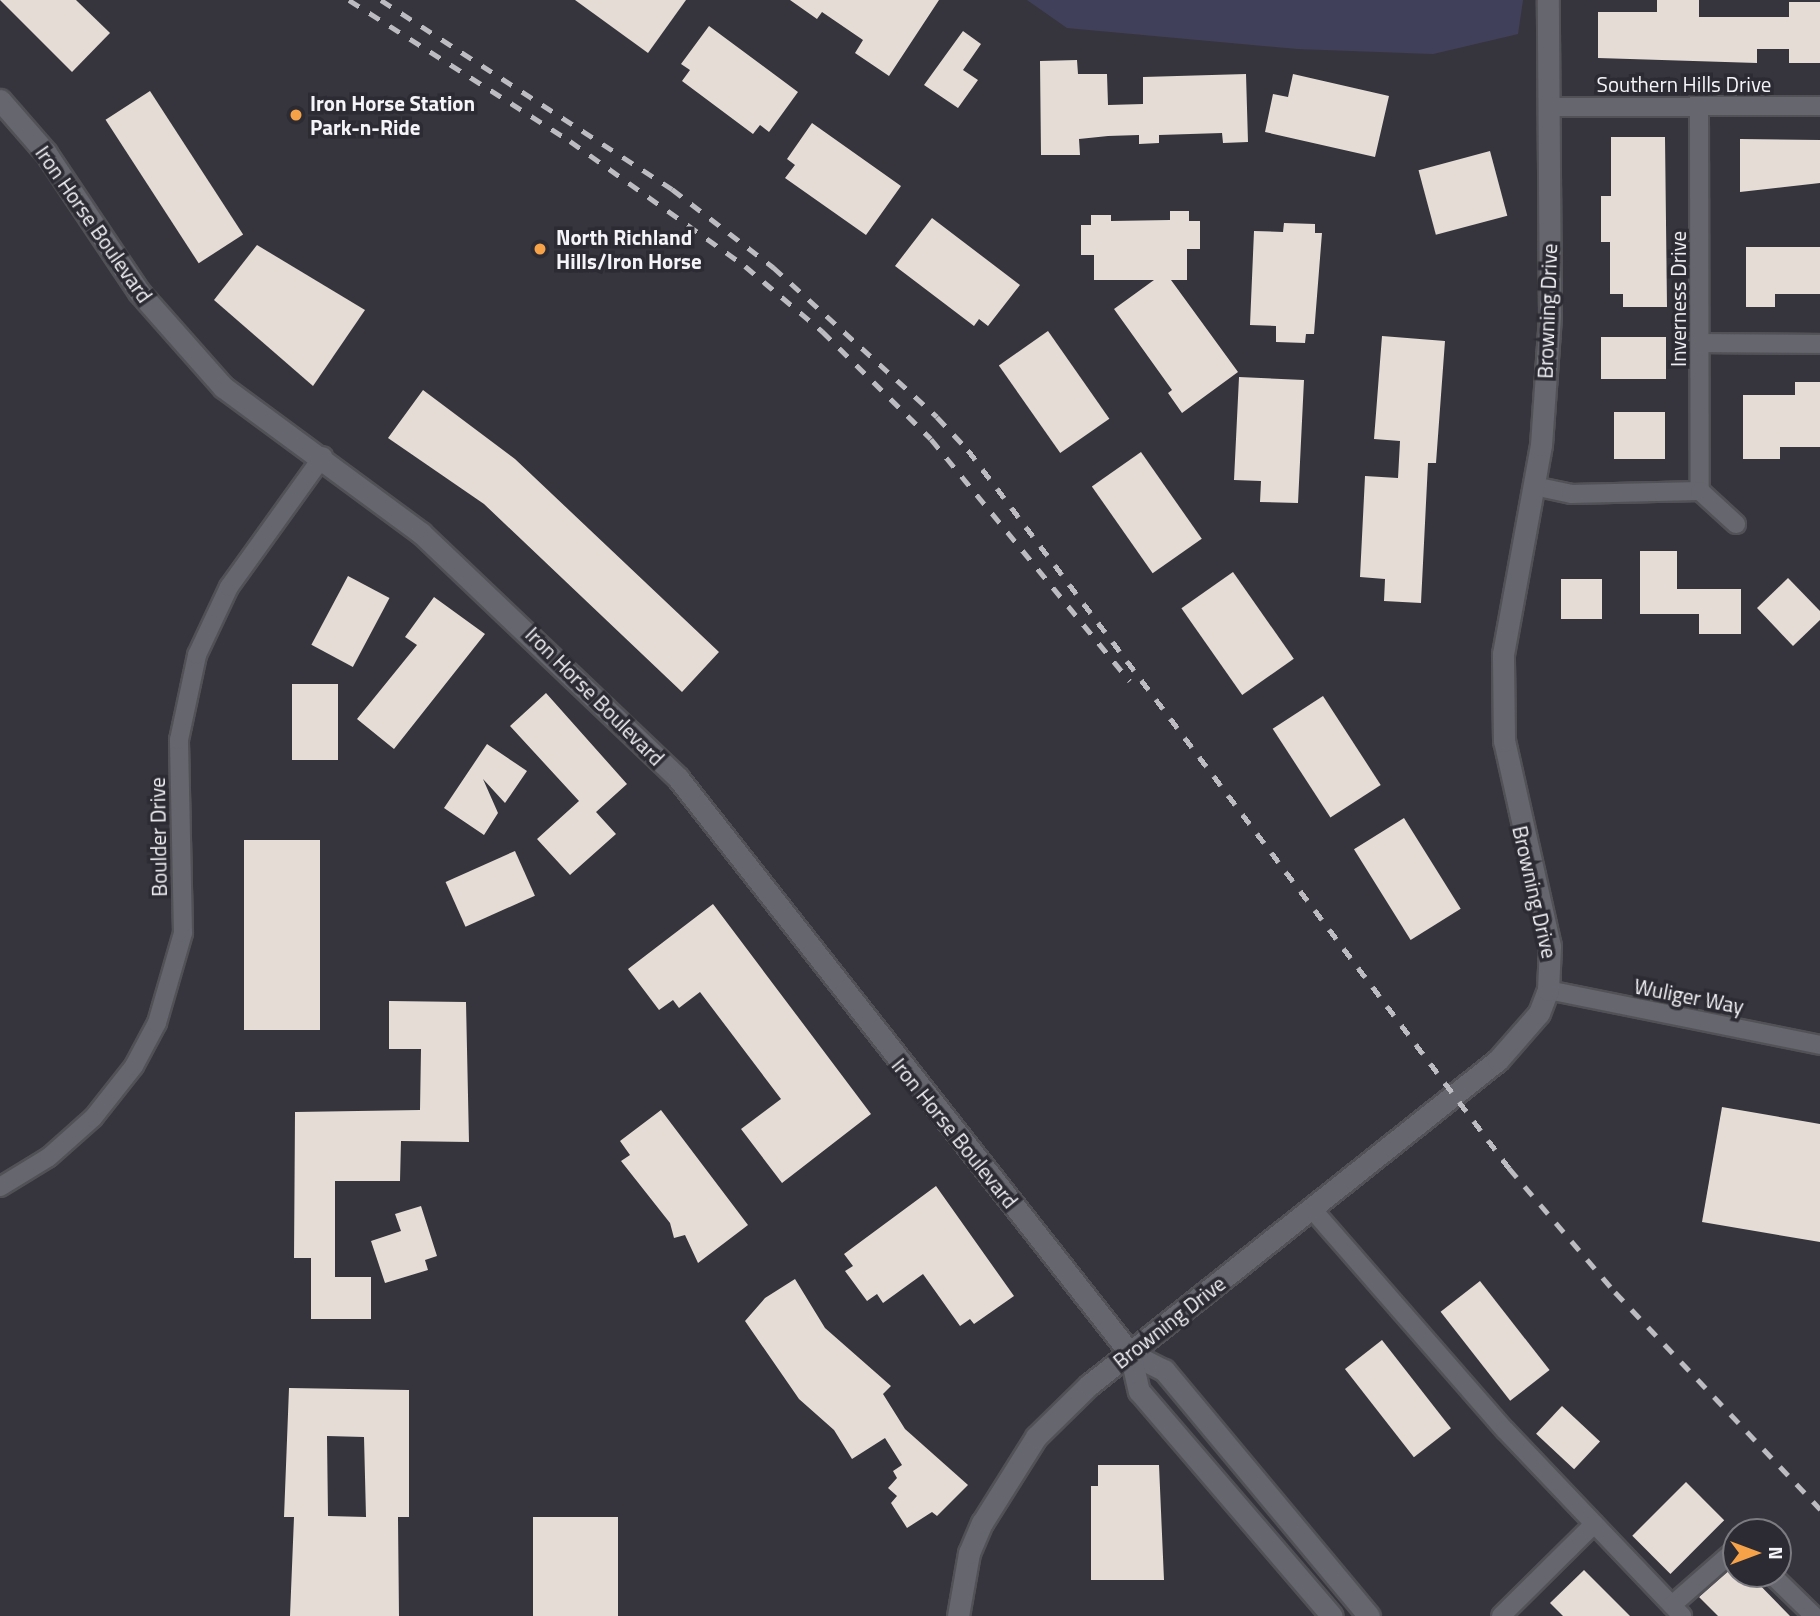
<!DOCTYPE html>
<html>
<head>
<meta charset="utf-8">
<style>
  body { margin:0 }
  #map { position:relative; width:1820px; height:1616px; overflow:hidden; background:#36353d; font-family:"Titillium Web",sans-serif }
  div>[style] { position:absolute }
  .green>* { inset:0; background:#41405b }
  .building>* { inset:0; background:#e4dcd5; transform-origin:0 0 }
  .roads { filter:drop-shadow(2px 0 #515157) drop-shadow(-2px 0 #515157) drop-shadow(0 2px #515157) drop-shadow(0 -2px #515157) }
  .street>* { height:18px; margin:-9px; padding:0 9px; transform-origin:9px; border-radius:9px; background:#66666f }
  .secondary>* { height:21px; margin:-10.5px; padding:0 10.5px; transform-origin:10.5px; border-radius:10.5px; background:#66666f }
  .rail>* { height:5px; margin-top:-2.5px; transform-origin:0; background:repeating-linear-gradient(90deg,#bcbcc2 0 12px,transparent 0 24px) }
  .dots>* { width:19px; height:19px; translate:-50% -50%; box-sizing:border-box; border:4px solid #2c2b33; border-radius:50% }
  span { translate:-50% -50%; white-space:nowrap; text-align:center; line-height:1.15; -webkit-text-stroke:7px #2c2b33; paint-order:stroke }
  .street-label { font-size:21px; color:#f4f4f9 }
  .poi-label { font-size:21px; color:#f4f4f9; font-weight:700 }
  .left { translate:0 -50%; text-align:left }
  .north { position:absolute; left:1722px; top:1518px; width:70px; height:70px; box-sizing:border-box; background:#2c2b33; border:2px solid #7c7b82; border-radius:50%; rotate:90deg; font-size:19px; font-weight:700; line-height:28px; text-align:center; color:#f4f4f9 }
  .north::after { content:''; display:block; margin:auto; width:24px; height:32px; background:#f6a248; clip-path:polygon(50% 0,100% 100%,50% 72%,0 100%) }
</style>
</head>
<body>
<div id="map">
  <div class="green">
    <i style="clip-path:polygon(1027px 0,1523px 0,1518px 34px,1433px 54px,1298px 49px,1067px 28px)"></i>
  </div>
  <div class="building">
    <i style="clip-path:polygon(0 0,76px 0,110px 33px,72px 72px)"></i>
    <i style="clip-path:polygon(575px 0,686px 0,648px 53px)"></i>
    <i style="clip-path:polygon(790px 0,939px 0,889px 76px,855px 53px,863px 40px,822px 12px,817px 19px)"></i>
    <i style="clip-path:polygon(1657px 0,1699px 0,1699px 17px,1789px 17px,1789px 2px,1820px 2px,1820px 63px,1789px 63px,1789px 49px,1757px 49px,1757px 63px,1598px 58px,1598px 12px,1657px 12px)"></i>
    <i style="clip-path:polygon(709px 26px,798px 92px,769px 132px,760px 125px,753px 134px,682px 81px,690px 70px,681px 64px)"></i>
    <i style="clip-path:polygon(963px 31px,981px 44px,963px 70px,978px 80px,958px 108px,924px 85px)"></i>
    <i style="clip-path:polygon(1077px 60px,1078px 74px,1107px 74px,1108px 105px,1143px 104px,1143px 77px,1246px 74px,1248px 142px,1223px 143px,1222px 133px,1159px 135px,1159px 143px,1139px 144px,1139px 135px,1108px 136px,1079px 139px,1080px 155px,1041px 155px,1040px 61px)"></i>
    <i style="clip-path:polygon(1293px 74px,1389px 96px,1375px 157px,1265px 132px,1273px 94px,1288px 97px)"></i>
    <i style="left:150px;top:91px;width:171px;height:53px;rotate:57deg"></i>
    <i style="clip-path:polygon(812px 123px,901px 186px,866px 235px,785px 178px,795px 165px,787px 159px)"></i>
    <i style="clip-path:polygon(1611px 137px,1665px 137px,1667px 307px,1623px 307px,1623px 294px,1610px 294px,1610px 242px,1601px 242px,1601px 196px,1611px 196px)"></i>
    <i style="clip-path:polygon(1740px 139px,1820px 140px,1820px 183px,1740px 192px)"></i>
    <i style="left:1490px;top:151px;width:67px;height:74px;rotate:75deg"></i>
    <i style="clip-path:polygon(1170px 211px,1189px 211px,1189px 221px,1200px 221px,1200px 249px,1187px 249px,1187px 280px,1171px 280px,1238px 372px,1182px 413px,1168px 393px,1172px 390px,1114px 309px,1154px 280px,1094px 280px,1094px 255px,1081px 255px,1081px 225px,1091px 225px,1091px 215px,1111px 215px,1111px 221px,1170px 220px)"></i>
    <i style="clip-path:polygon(932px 218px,1020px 285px,988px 326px,979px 319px,974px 326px,895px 266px)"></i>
    <i style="clip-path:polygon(1284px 223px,1315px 224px,1315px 233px,1322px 233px,1314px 334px,1306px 334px,1305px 343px,1276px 342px,1276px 326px,1250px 325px,1254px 231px,1283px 232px)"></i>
    <i style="clip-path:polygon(257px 245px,365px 310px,313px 386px,214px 300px)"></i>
    <i style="clip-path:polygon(1746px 247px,1820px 247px,1820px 294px,1775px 294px,1775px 307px,1746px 307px)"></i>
    <i style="left:1048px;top:331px;width:107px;height:60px;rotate:55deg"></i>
    <i style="clip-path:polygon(1382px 336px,1445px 341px,1436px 463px,1428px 463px,1421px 603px,1384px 601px,1385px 579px,1360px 577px,1365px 476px,1398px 478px,1400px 441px,1374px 439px)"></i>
    <i style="left:1601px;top:337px;width:65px;height:42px"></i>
    <i style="clip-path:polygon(1239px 377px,1304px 380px,1298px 503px,1260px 502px,1261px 481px,1234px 480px)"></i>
    <i style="clip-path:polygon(1795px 382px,1820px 382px,1820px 447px,1780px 447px,1780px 459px,1743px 459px,1743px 395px,1795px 395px)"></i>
    <i style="clip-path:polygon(423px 390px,515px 459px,719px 652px,682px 692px,484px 504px,388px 438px)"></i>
    <i style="left:1614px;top:412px;width:51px;height:47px"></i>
    <i style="left:1141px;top:452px;width:106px;height:60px;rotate:55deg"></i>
    <i style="clip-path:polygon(1640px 551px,1677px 551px,1677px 589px,1741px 589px,1741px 634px,1699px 634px,1699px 614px,1640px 614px)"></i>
    <i style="left:1233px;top:572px;width:106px;height:63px;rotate:55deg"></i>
    <i style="left:348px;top:576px;width:47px;height:78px;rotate:28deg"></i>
    <i style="clip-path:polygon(1788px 578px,1820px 611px,1820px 620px,1793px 646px,1757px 608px)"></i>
    <i style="left:1561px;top:579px;width:41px;height:40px"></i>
    <i style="clip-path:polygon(434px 597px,485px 634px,394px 749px,357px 719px,417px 645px,405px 637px)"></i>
    <i style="left:292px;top:684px;width:46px;height:76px"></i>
    <i style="clip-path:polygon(546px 693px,627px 784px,596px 812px,616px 834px,570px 875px,537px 839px,579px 801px,510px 726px)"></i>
    <i style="left:1323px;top:696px;width:106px;height:60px;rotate:57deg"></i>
    <i style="clip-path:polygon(487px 744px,527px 771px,505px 803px,483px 779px,498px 813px,484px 835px,444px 808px)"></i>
    <i style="left:1404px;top:818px;width:107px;height:59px;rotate:58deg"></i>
    <i style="left:244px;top:840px;width:76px;height:190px"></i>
    <i style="left:515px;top:851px;width:49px;height:76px;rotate:66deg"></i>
    <i style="clip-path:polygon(713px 904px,871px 1114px,782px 1183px,741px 1129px,781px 1099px,700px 992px,679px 1008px,673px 1000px,659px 1010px,628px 969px)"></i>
    <i style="clip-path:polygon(389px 1001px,466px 1002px,469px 1142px,401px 1141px,400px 1181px,335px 1181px,335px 1277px,371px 1277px,371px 1319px,311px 1319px,311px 1258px,294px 1258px,295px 1112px,420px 1110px,421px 1049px,389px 1049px)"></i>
    <i style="clip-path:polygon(1722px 1107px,1820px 1124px,1820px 1242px,1702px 1222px)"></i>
    <i style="clip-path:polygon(661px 1110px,748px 1225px,698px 1263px,685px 1235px,674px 1238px,670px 1223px,621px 1161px,630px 1155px,620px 1141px)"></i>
    <i style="clip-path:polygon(936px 1186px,1014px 1296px,974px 1324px,970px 1319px,960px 1326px,923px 1274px,883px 1303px,877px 1294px,867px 1301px,845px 1271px,853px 1266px,844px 1254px)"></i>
    <i style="clip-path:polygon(421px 1206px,437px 1256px,425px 1260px,428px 1270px,385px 1283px,371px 1241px,401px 1231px,395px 1214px)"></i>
    <i style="clip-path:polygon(795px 1279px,825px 1328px,891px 1386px,883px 1394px,905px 1429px,968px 1485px,937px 1516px,932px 1512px,907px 1528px,891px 1503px,897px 1496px,888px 1488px,897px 1478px,893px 1471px,902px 1465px,885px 1438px,852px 1459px,834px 1430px,799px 1399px,745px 1321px,765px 1298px)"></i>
    <i style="left:1480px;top:1281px;width:113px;height:50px;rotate:52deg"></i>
    <i style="left:1382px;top:1340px;width:112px;height:47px;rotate:52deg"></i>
    <i style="clip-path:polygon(evenodd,289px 1388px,409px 1390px,409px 1517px,398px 1517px,399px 1616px,290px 1616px,294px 1517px,284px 1517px,289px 1388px,327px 1436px,364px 1437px,366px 1517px,328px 1516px,327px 1436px)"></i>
    <i style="left:1562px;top:1406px;width:52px;height:38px;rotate:43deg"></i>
    <i style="clip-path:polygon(1098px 1465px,1159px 1465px,1164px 1580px,1091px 1580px,1091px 1486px,1098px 1486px)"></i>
    <i style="left:1686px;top:1482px;width:54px;height:76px;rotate:45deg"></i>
    <i style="left:533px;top:1517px;width:85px;height:99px"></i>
    <i style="clip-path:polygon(1736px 1564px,1736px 1574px,1749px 1574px,1790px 1616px,1718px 1616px,1699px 1597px)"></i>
    <i style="clip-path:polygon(1584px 1570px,1630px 1616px,1563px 1616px,1550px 1603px)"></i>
  </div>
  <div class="roads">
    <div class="street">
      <i style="left:1699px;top:106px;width:385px;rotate:89.9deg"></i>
      <i style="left:1548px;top:107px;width:272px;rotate:-0.2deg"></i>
      <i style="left:1702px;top:343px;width:118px;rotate:0.5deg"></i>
      <i style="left:1534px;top:486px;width:38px;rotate:12deg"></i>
      <i style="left:1571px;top:494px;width:129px;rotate:-1.3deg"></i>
      <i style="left:1700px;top:491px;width:49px;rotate:42.5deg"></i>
      <i style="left:1548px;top:990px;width:278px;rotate:11.4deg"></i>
      <i style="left:0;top:1187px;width:57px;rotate:-31.5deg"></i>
      <i style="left:49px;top:1157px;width:59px;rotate:-41.6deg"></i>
      <i style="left:93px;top:1118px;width:66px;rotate:-51.7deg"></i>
      <i style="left:134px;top:1066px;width:49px;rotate:-61.9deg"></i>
      <i style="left:157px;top:1023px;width:94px;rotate:-73.9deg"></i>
      <i style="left:183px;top:933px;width:193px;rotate:-91.2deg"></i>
      <i style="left:179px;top:740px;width:87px;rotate:-78deg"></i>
      <i style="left:197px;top:655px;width:75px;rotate:-64.8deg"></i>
      <i style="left:229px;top:587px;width:161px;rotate:-54.3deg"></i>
      <i style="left:1312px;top:1209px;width:293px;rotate:48.9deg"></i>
      <i style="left:1505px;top:1430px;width:257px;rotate:46.4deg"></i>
      <i style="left:1771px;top:1574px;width:60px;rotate:44.3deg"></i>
      <i style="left:1672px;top:1605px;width:85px;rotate:-41.2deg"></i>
      <i style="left:1501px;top:1616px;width:131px;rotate:-44.7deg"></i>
    </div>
    <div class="secondary">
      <i style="left:0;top:100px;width:70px;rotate:49deg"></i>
      <i style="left:46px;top:153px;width:167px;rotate:56.2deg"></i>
      <i style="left:139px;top:292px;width:127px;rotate:48.5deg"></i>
      <i style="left:223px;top:387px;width:246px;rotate:36.4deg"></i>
      <i style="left:421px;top:533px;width:355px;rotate:43.6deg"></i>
      <i style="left:678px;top:778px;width:731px;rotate:51.83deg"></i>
      <i style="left:1130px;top:1353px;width:38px;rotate:27deg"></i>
      <i style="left:1164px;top:1370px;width:320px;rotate:50.2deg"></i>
      <i style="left:1130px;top:1353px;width:39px;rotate:77deg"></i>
      <i style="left:1139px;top:1391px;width:296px;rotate:49.4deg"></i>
      <i style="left:958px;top:1616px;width:64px;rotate:-80.1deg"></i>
      <i style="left:969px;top:1553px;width:33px;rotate:-67deg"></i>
      <i style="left:982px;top:1523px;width:102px;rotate:-57.9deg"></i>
      <i style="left:1036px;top:1437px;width:74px;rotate:-44.5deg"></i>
      <i style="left:1089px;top:1385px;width:522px;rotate:-38.47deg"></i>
      <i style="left:1498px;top:1060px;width:62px;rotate:-48.9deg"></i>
      <i style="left:1539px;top:1013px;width:25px;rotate:-69deg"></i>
      <i style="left:1548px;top:990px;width:44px;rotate:-87.4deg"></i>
      <i style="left:1550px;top:946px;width:210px;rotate:-102.6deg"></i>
      <i style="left:1504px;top:741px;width:87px;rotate:-90.7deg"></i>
      <i style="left:1503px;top:654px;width:212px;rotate:-79.7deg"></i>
      <i style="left:1541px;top:445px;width:130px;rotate:-86deg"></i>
      <i style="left:1550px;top:315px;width:315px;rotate:-90.4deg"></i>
    </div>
  </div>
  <div class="rail">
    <i style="left:349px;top:0;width:262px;rotate:32.5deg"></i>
    <i style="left:570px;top:141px;width:215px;rotate:35.5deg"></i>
    <i style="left:745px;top:266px;width:101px;rotate:40.2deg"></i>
    <i style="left:822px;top:331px;width:153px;rotate:44.7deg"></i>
    <i style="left:931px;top:439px;width:313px;rotate:50.6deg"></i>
    <i style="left:381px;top:0;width:347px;rotate:33deg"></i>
    <i style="left:672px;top:189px;width:128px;rotate:37.7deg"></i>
    <i style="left:773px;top:267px;width:222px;rotate:42.4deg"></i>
    <i style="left:937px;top:417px;width:45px;rotate:46.8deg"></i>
    <i style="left:968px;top:450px;width:899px;rotate:53deg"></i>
    <i style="left:1509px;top:1168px;width:163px;rotate:49.5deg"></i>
    <i style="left:1615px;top:1292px;width:299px;rotate:46.6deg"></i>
  </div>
  <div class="dots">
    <i style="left:296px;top:115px;background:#f6a248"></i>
    <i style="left:540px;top:249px;background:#f6a248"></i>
  </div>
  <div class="street-label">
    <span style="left:1684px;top:84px">Southern Hills Drive</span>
    <span style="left:94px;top:224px;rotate:55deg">Iron Horse Boulevard</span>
    <span style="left:1678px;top:299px;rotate:-90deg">Inverness Drive</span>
    <span style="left:1547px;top:311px;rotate:-88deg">Browning Drive</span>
    <span style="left:595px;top:696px;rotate:45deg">Iron Horse Boulevard</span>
    <span style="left:158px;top:837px;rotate:-91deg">Boulder Drive</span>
    <span style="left:1535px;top:892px;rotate:77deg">Browning Drive</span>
    <span style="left:1689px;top:996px;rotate:11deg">Wuliger Way</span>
    <span style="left:955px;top:1133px;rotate:51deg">Iron Horse Boulevard</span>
    <span style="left:1169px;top:1322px;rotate:-38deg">Browning Drive</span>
  </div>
  <div class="poi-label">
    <span class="left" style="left:310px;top:115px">Iron Horse Station<br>Park-n-Ride</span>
    <span class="left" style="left:556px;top:249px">North Richland<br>Hills/Iron Horse</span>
  </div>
  <div class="north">N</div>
</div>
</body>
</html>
